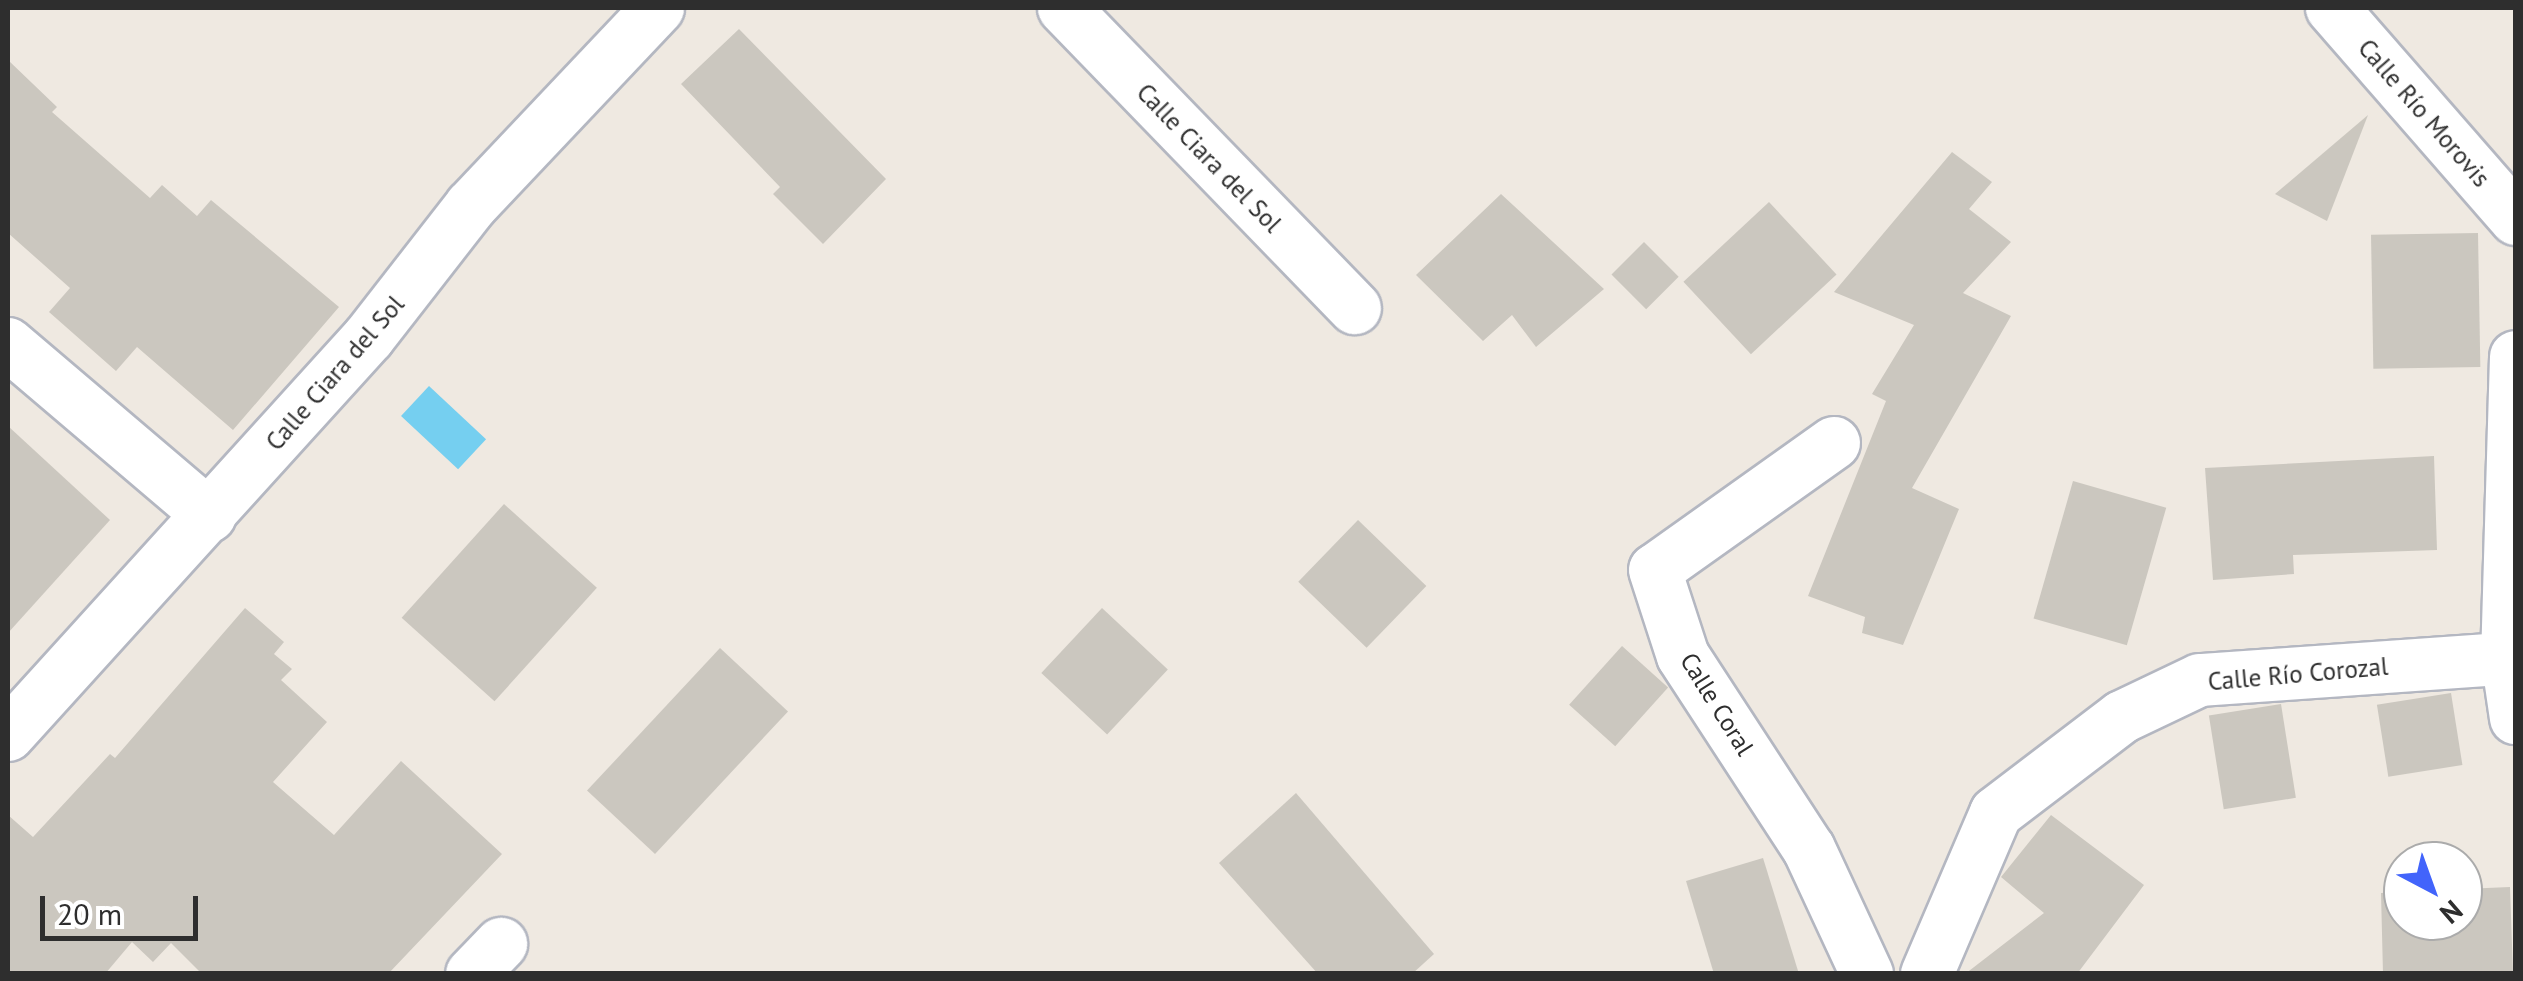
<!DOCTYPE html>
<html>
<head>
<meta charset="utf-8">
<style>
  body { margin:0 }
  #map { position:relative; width:2523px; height:981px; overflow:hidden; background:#efe9e1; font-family:"PT Sans",sans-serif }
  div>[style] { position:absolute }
  .water>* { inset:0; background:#75cff0; transform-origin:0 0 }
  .building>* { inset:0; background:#cbc7bf; transform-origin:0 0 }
  .roads { filter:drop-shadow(2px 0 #b4b7c1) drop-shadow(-2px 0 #b4b7c1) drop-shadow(0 2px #b4b7c1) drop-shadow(0 -2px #b4b7c1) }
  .minor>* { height:52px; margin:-26px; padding:0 26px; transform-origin:26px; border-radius:26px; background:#fff }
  span { translate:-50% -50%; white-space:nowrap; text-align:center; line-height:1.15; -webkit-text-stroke:8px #fff; paint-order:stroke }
  .street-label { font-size:25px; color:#2e2e2e }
  .frame { position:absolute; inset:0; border:10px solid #2e2e2e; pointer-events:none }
  .north { position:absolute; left:2383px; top:841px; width:100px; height:100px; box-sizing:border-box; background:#fff; border:2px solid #ababab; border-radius:50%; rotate:139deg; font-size:28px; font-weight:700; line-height:40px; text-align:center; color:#2e2e2e }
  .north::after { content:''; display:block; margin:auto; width:35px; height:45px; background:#4264fb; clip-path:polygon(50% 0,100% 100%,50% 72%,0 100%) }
  .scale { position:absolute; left:40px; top:896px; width:158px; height:45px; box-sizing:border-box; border:5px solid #2e2e2e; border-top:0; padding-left:12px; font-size:30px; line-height:35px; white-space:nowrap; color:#2e2e2e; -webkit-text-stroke:8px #fff; paint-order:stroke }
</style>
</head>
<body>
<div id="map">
  <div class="water">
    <i style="left:429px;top:386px;width:78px;height:41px;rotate:43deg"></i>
  </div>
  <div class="building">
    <i style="clip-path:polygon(739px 29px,886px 179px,823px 244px,773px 194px,780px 187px,681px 84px)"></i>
    <i style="clip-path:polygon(8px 60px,57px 107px,52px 112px,150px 198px,162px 185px,197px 216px,211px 200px,339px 307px,233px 430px,137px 347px,116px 371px,49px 312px,70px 288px,8px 233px)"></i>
    <i style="clip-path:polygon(2368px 115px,2327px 221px,2275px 194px)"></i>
    <i style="clip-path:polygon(1952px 152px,1992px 182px,1969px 209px,2011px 242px,1963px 293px,2011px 316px,1912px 488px,1959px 509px,1903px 645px,1862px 633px,1865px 617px,1808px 596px,1886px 401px,1872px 394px,1914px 325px,1834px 292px)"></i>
    <i style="clip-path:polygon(1501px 194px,1604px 289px,1536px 347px,1512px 315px,1483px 341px,1416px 275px)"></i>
    <i style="left:1769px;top:202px;width:99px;height:117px;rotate:47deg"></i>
    <i style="left:2478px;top:233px;width:134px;height:107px;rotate:89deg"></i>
    <i style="left:1644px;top:242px;width:49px;height:46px;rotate:45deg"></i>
    <i style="clip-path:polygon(8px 426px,110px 520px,8px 633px)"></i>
    <i style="clip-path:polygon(2434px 456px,2437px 550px,2293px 555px,2294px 574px,2213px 580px,2205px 468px)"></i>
    <i style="left:2073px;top:481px;width:97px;height:143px;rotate:16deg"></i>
    <i style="left:504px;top:504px;width:125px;height:153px;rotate:42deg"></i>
    <i style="left:1358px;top:520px;width:95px;height:86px;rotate:44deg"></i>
    <i style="clip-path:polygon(245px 608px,284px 642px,274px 654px,292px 669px,281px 680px,327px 722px,273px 782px,334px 835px,401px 761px,502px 854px,388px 974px,202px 974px,171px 943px,153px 962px,132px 942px,105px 974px,8px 974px,8px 815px,33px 837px,110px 754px,115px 758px)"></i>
    <i style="left:1102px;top:608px;width:90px;height:89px;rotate:43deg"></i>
    <i style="left:1622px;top:646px;width:62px;height:79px;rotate:42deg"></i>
    <i style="left:720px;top:648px;width:93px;height:195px;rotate:43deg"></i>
    <i style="left:2451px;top:693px;width:73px;height:75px;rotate:81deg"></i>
    <i style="left:2281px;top:704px;width:95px;height:73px;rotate:81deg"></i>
    <i style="clip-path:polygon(1296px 793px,1434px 954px,1412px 974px,1318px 974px,1219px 863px)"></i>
    <i style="clip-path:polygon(2051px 815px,2144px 885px,2077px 974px,1965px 974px,2044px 913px,2001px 877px)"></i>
    <i style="clip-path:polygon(1763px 858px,1799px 974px,1714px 974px,1686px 881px)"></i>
    <i style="clip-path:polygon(2510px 887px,2513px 974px,2383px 974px,2381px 893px,2403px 892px,2403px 921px,2463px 921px,2463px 889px)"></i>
  </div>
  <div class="roads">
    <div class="minor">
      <i style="left:1064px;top:8px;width:418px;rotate:45.9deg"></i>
      <i style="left:2332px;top:8px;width:280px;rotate:48.9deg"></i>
      <i style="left:8px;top:344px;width:265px;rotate:40.4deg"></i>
      <i style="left:2516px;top:357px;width:300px;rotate:91.7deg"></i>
      <i style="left:2507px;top:657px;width:62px;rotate:81.6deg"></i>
      <i style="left:1834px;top:443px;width:219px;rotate:144.6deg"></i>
      <i style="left:1655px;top:570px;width:90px;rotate:72deg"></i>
      <i style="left:1683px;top:656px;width:230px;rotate:56.9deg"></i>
      <i style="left:1809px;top:849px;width:138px;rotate:65.1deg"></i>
      <i style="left:8px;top:735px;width:537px;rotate:-47.79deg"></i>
      <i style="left:369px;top:337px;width:166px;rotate:-52.1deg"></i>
      <i style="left:471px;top:206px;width:272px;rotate:-46.6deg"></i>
      <i style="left:472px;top:974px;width:42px;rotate:-46deg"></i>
      <i style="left:1927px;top:974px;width:175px;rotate:-66.8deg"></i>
      <i style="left:1996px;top:813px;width:158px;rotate:-37.3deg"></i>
      <i style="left:2122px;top:717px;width:86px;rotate:-25.4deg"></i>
      <i style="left:2200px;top:680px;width:317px;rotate:-4deg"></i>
    </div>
  </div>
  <div class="street-label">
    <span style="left:2424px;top:113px;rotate:49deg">Calle Río Morovis</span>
    <span style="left:1209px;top:158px;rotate:46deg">Calle Ciara del Sol</span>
    <span style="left:335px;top:373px;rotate:-49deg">Calle Ciara del Sol</span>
    <span style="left:2298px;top:674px;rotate:-5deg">Calle Río Corozal</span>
    <span style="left:1717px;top:704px;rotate:58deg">Calle Coral</span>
  </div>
  <div class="frame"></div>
  <div class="north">N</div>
  <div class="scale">20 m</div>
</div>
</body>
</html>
